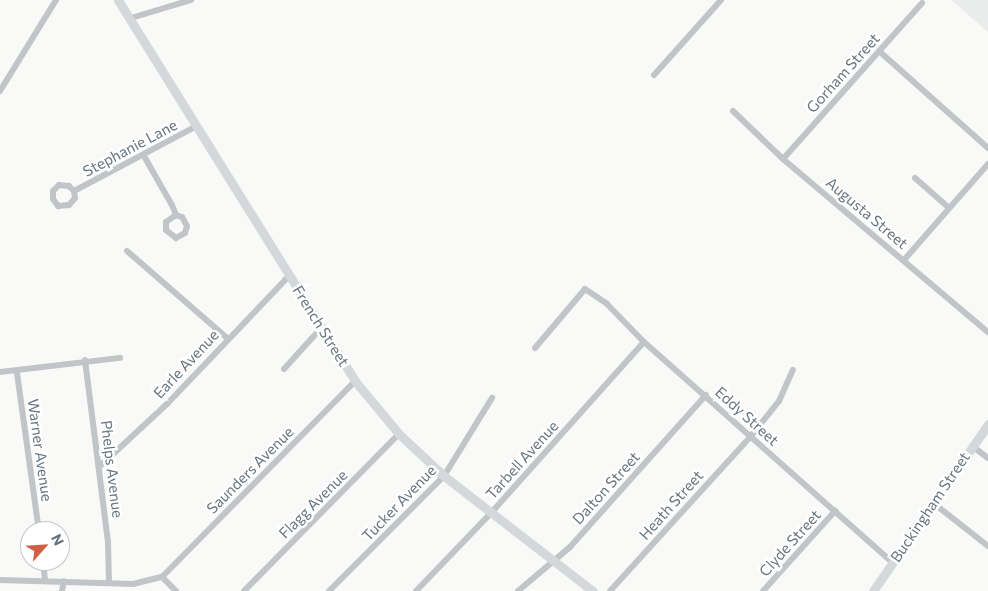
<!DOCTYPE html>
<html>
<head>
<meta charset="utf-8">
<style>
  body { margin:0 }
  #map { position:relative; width:988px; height:591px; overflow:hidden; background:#f9f9f7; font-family:Commissioner,sans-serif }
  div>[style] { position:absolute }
  .built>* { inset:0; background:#eaebeb }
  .street>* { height:6px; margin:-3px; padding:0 3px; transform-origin:3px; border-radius:3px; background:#c1c5c8 }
  .secondary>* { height:9px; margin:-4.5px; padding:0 4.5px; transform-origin:4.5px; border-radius:4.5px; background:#d5d8db }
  span { translate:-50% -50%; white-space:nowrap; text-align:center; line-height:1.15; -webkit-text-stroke:5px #fff; paint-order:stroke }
  .street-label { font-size:15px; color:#67757f }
  .north { position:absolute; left:20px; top:521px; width:50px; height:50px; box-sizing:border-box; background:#fff; border:1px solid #c2c8cc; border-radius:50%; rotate:64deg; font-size:14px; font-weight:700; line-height:20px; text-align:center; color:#67757f }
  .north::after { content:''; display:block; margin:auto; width:18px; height:22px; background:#cf6042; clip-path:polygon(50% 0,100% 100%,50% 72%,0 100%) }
</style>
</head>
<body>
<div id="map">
  <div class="built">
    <i style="clip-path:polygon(951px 0,988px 0,988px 32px)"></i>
  </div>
  <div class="street">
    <i style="left:131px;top:18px;width:63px;rotate:-16.7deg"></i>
    <i style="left:879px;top:51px;width:146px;rotate:41.7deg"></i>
    <i style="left:654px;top:75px;width:101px;rotate:-48.2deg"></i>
    <i style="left:0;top:91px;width:107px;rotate:-58.4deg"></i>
    <i style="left:733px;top:111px;width:69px;rotate:43.8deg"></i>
    <i style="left:783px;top:159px;width:268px;rotate:40.2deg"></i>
    <i style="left:144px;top:156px;width:56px;rotate:60.3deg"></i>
    <i style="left:172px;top:205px;width:11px;rotate:68deg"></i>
    <i style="left:176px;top:215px;width:12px;rotate:145deg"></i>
    <i style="left:166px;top:222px;width:8px;rotate:90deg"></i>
    <i style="left:166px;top:230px;width:13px;rotate:39deg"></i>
    <i style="left:176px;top:238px;width:10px;rotate:-29deg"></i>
    <i style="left:185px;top:233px;width:7px;rotate:-74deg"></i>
    <i style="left:187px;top:226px;width:10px;rotate:-119deg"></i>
    <i style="left:182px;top:217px;width:6px;rotate:-162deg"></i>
    <i style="left:783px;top:159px;width:209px;rotate:-48.3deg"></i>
    <i style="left:915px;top:178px;width:44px;rotate:41.3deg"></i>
    <i style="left:74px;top:191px;width:7px;rotate:-135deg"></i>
    <i style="left:69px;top:186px;width:10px;rotate:-174deg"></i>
    <i style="left:59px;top:185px;width:8px;rotate:135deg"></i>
    <i style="left:53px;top:191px;width:8px;rotate:90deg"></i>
    <i style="left:53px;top:199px;width:9px;rotate:54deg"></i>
    <i style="left:58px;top:206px;width:11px;rotate:-5deg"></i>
    <i style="left:69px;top:205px;width:9px;rotate:-49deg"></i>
    <i style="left:75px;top:198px;width:7px;rotate:-98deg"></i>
    <i style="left:74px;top:191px;width:139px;rotate:-27.9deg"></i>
    <i style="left:127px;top:251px;width:133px;rotate:41deg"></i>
    <i style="left:904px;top:260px;width:128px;rotate:-48.8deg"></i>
    <i style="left:535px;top:348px;width:77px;rotate:-49.7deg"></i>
    <i style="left:585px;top:289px;width:27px;rotate:34deg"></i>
    <i style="left:607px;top:304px;width:53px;rotate:45.8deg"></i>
    <i style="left:644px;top:342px;width:333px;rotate:41.6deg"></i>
    <i style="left:85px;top:360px;width:183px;rotate:82.8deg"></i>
    <i style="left:108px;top:542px;width:40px;rotate:88.6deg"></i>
    <i style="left:284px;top:369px;width:57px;rotate:-47.9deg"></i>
    <i style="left:0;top:372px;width:121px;rotate:-6.7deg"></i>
    <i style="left:17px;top:373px;width:160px;rotate:82.1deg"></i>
    <i style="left:972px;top:446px;width:20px;rotate:37deg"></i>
    <i style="left:99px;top:467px;width:93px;rotate:-42.8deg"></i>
    <i style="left:167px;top:404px;width:177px;rotate:-46.4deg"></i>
    <i style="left:932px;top:502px;width:71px;rotate:38.2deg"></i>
    <i style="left:43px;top:561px;width:19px;rotate:84deg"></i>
    <i style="left:162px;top:577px;width:275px;rotate:-45.4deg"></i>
    <i style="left:0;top:580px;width:133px;rotate:1.7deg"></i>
    <i style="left:133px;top:584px;width:30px;rotate:-14deg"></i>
    <i style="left:162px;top:577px;width:20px;rotate:45deg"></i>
    <i style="left:62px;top:591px;width:10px;rotate:-79deg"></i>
    <i style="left:244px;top:591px;width:221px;rotate:-45.4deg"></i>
    <i style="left:329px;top:591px;width:163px;rotate:-45deg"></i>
    <i style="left:444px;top:476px;width:92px;rotate:-58.4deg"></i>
    <i style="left:416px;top:591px;width:108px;rotate:-46.1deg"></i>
    <i style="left:491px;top:513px;width:229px;rotate:-48.2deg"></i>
    <i style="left:518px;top:591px;width:68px;rotate:-40.2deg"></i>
    <i style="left:570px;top:547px;width:204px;rotate:-48.2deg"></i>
    <i style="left:610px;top:591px;width:210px;rotate:-47.7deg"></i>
    <i style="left:751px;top:436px;width:45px;rotate:-51.3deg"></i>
    <i style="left:779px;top:401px;width:34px;rotate:-66deg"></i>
    <i style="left:763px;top:591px;width:108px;rotate:-48deg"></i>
  </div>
  <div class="secondary">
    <i style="left:118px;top:0;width:449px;rotate:58.1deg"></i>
    <i style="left:355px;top:381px;width:69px;rotate:50.3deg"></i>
    <i style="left:399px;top:434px;width:62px;rotate:43deg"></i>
    <i style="left:444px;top:476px;width:188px;rotate:37.7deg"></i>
    <i style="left:873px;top:591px;width:203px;rotate:-55.4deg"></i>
  </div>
  <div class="street-label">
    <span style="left:843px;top:73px;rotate:-48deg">Gorham Street</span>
    <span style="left:130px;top:148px;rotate:-28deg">Stephanie Lane</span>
    <span style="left:867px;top:213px;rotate:40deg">Augusta Street</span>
    <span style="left:321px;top:326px;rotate:58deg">French Street</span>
    <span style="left:186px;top:364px;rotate:-47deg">Earle Avenue</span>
    <span style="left:747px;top:416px;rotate:42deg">Eddy Street</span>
    <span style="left:40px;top:450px;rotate:82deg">Warner Avenue</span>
    <span style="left:522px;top:460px;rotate:-48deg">Tarbell Avenue</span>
    <span style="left:112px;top:469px;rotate:83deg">Phelps Avenue</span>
    <span style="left:250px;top:470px;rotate:-45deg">Saunders Avenue</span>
    <span style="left:606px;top:488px;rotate:-48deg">Dalton Street</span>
    <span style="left:399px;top:503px;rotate:-46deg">Tucker Avenue</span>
    <span style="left:313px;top:504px;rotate:-45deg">Flagg Avenue</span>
    <span style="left:671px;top:505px;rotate:-48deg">Heath Street</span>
    <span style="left:930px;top:507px;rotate:-56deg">Buckingham Street</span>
    <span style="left:790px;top:543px;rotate:-48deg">Clyde Street</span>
  </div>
  <div class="north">N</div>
</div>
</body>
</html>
